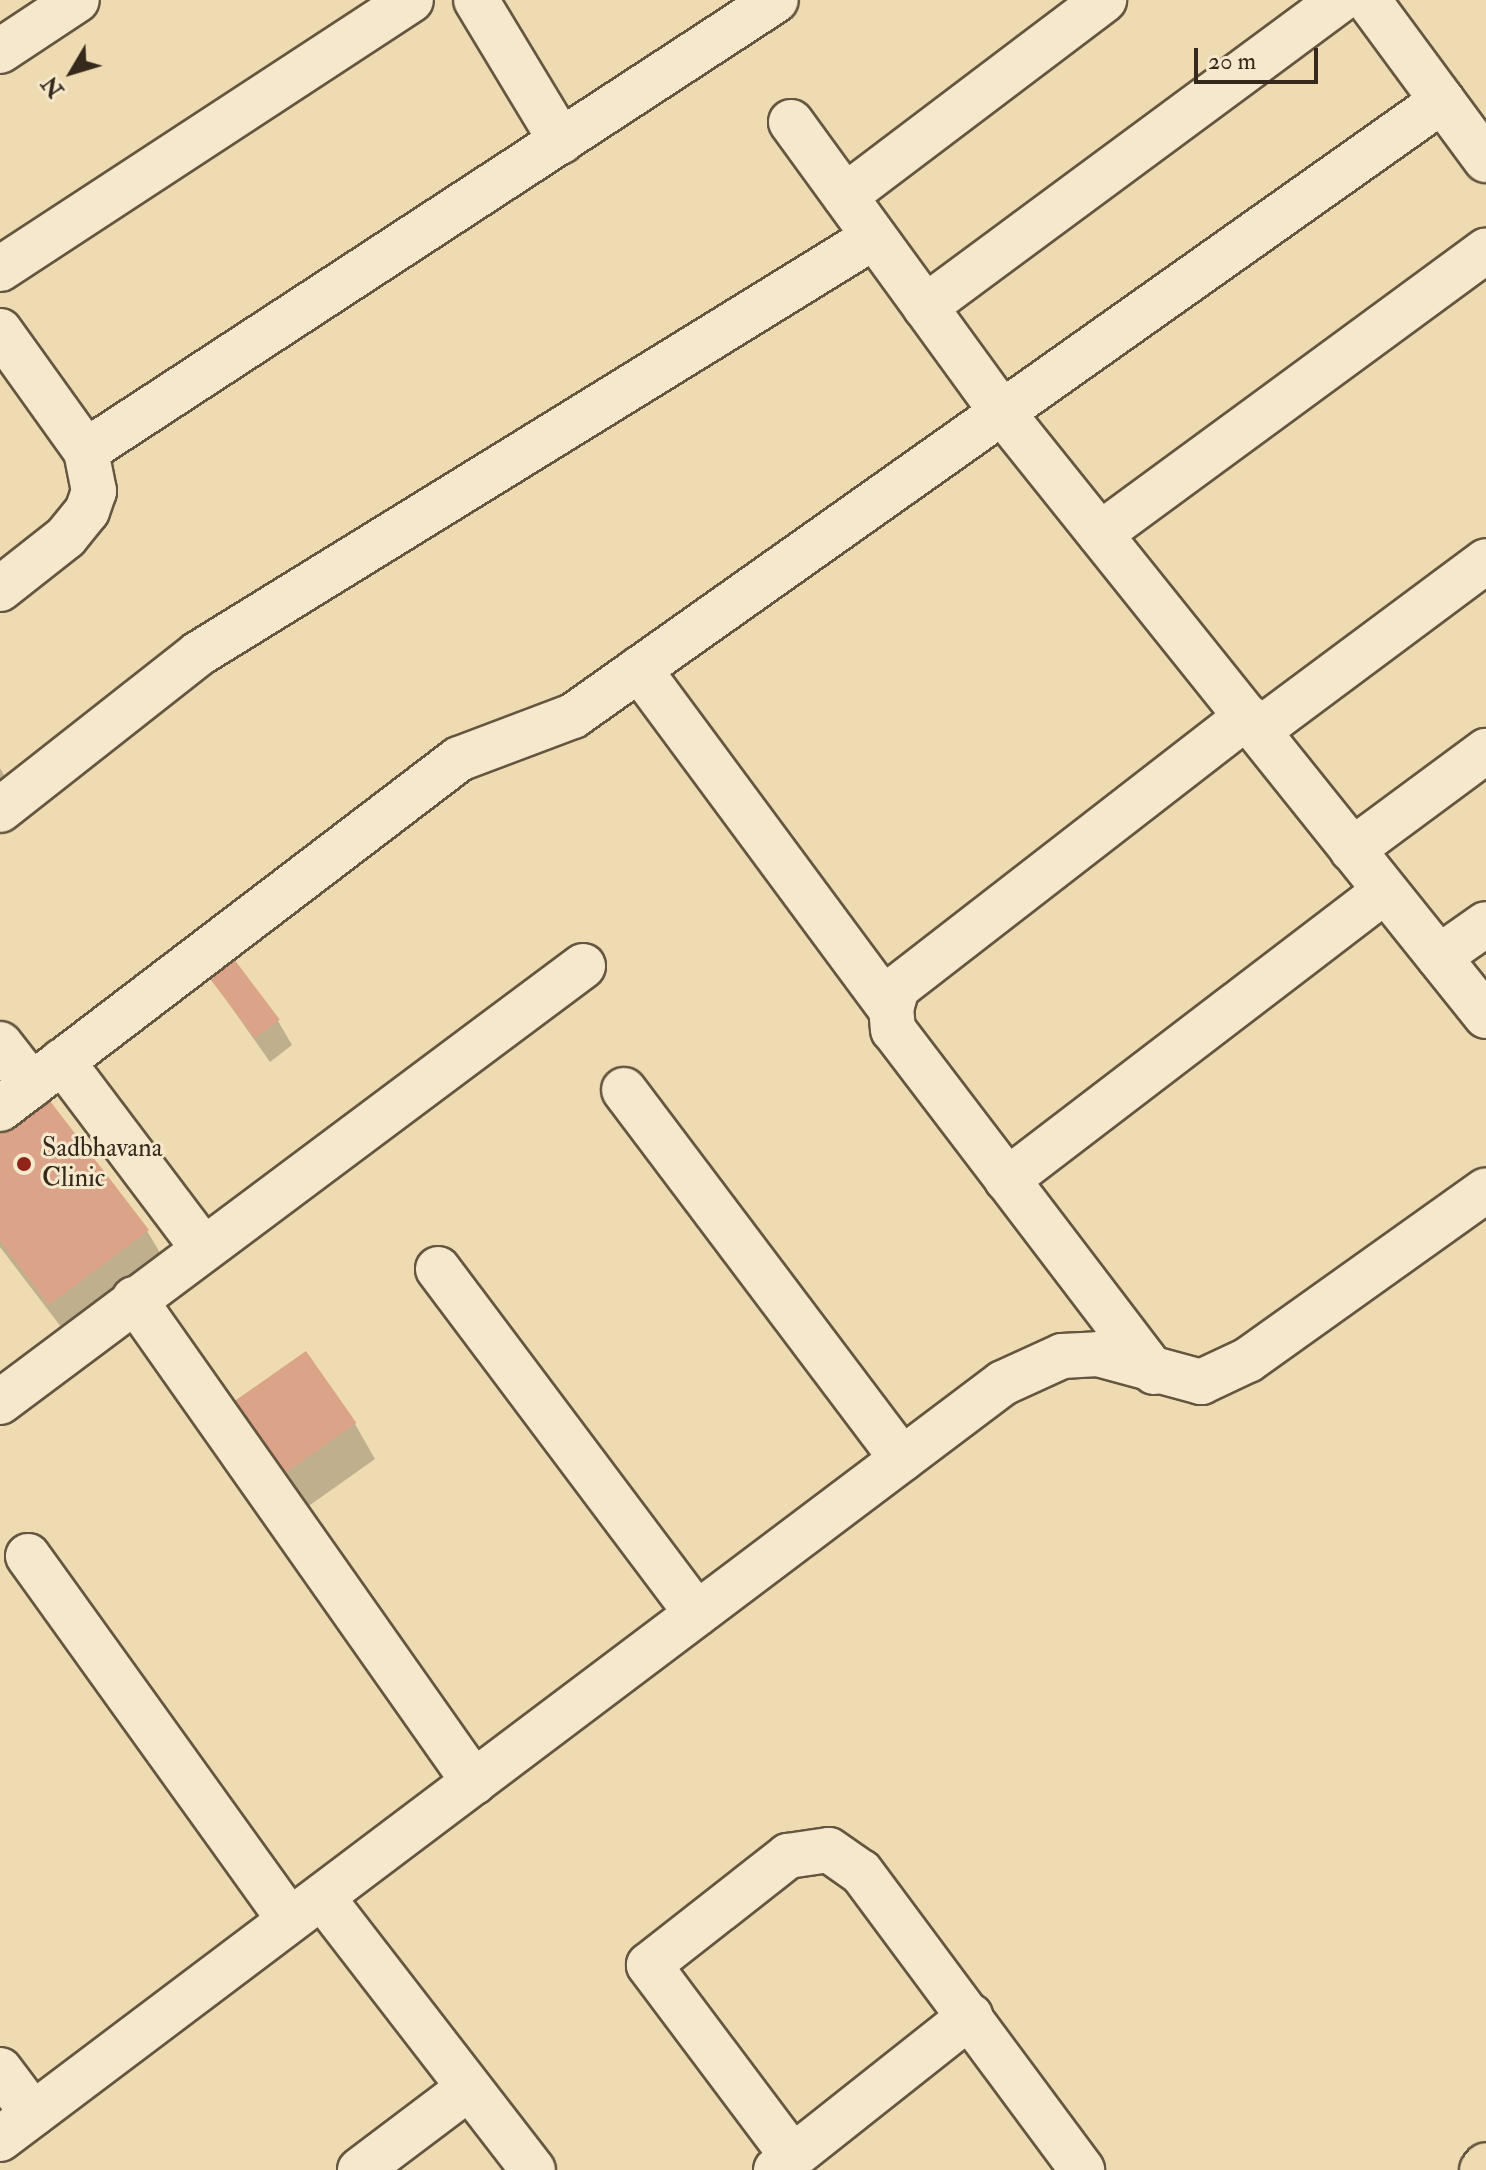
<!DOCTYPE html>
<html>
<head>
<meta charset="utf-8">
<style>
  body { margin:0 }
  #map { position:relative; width:1486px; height:2170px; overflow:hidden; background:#efdbb1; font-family:"IM FELL Double Pica",serif }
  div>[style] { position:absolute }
  .shadow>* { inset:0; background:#0003 }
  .building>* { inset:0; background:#dba489; transform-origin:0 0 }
  .roads { filter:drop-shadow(2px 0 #645640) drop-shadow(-2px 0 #645640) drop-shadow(0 2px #645640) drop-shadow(0 -2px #645640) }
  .minor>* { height:44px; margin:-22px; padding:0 22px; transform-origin:22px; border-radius:22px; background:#f5e8cc }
  .major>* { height:44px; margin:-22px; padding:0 22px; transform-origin:22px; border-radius:22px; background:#efdbb1 }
  .dots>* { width:22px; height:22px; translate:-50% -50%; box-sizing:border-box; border:4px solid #f5e8cc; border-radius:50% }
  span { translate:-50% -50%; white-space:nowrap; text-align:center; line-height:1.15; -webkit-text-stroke:6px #f5e8cc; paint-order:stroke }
  .poi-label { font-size:26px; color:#35291b }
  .left { translate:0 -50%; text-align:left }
  .north { position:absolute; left:32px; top:32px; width:80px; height:80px; -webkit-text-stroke:6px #f5e8cc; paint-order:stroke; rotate:232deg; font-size:22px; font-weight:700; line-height:32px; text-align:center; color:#35291b }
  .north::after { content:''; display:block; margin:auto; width:28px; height:36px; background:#35291b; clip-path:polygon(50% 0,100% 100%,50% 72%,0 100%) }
  .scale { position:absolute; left:1194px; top:48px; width:124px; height:36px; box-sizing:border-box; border:4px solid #35291b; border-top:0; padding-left:10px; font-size:24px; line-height:28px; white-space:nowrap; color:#35291b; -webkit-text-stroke:6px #f5e8cc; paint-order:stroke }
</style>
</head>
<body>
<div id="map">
  <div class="shadow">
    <i style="clip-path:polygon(0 768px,12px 789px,0 798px)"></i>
    <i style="clip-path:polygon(203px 967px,278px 1021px,292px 1045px,270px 1062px)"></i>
    <i style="clip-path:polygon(0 1115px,147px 1231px,168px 1266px,71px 1340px,0 1247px)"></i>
    <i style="clip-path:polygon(355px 1424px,375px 1459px,296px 1515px,246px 1445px)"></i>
  </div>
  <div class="building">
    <i style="left:225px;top:947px;width:91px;height:31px;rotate:53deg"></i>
    <i style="clip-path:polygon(37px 1084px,149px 1230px,49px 1305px,0 1241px,0 1112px)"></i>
    <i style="left:306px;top:1351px;width:88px;height:101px;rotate:55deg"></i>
  </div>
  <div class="roads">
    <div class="minor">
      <i style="left:476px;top:0;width:165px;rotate:58.9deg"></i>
      <i style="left:1368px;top:0;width:199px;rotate:53.6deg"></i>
      <i style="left:0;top:51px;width:92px;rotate:-33.5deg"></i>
      <i style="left:791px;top:122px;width:359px;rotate:54deg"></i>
      <i style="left:1002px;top:412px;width:774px;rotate:51.29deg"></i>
      <i style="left:845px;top:196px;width:325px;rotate:-37.1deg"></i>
      <i style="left:0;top:269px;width:491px;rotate:-33.2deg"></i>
      <i style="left:925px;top:307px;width:516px;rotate:-36.49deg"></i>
      <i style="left:0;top:331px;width:148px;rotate:54.4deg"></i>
      <i style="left:86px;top:451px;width:41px;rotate:78.7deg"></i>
      <i style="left:94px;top:491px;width:21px;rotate:109deg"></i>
      <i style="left:87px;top:511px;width:33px;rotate:129deg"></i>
      <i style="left:66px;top:537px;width:84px;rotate:141.8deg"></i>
      <i style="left:86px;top:451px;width:824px;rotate:-33.17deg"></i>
      <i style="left:1100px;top:534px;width:479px;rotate:-36.3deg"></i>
      <i style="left:639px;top:669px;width:423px;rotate:53.5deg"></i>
      <i style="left:1258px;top:731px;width:284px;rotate:-36.7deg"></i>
      <i style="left:0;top:810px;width:252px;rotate:-38.2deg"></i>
      <i style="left:198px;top:654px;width:794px;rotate:-31.67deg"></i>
      <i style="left:1352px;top:850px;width:167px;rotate:-36.5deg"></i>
      <i style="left:1439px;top:957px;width:57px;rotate:-35.1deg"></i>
      <i style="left:0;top:1044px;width:52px;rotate:52deg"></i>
      <i style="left:62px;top:1061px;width:234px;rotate:53deg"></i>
      <i style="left:624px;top:1090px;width:462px;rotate:53deg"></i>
      <i style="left:0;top:1109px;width:577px;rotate:-37.33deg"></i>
      <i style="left:459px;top:759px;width:122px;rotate:-20.7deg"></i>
      <i style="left:573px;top:716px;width:1065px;rotate:-35.29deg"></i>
      <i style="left:1007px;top:1180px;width:476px;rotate:-37.4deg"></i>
      <i style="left:438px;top:1269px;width:431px;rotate:53.1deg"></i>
      <i style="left:134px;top:1299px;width:591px;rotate:54.86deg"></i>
      <i style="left:1154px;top:1372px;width:430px;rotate:-127.3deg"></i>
      <i style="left:893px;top:1030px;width:21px;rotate:-95deg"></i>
      <i style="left:891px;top:1009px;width:22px;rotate:-74deg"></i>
      <i style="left:897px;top:988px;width:443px;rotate:-37.8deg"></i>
      <i style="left:0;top:1402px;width:728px;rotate:-36.79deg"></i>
      <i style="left:28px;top:1556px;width:448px;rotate:54.3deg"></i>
      <i style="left:322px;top:1897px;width:345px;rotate:52.3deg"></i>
      <i style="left:0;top:2070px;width:55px;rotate:53.1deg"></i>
      <i style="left:0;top:2139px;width:1256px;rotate:-37.01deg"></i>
      <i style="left:1003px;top:1383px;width:65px;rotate:-24.6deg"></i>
      <i style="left:1062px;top:1356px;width:36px;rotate:-3deg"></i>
      <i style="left:1098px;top:1354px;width:107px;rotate:15.2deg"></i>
      <i style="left:1201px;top:1382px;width:52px;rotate:-25.1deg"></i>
      <i style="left:1248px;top:1360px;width:292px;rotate:-35.5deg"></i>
      <i style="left:793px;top:2157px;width:240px;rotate:-126.9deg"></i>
      <i style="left:649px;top:1965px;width:177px;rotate:-38.1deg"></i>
      <i style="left:788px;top:1856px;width:41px;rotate:-8.3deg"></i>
      <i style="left:829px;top:1850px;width:39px;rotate:35deg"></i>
      <i style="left:861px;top:1872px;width:371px;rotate:53.4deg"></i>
      <i style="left:360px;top:2170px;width:136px;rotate:-37deg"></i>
      <i style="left:776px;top:2170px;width:248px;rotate:-38.4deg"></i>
    </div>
    <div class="major">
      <i style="left:1482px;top:2170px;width:6px;rotate:-51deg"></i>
    </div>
  </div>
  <div class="dots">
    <i style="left:24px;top:1164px;background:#8f2418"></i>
  </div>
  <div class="poi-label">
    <span class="left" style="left:42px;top:1164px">Sadbhavana<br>Clinic</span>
  </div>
  <div class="north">N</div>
  <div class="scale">20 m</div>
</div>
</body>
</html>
